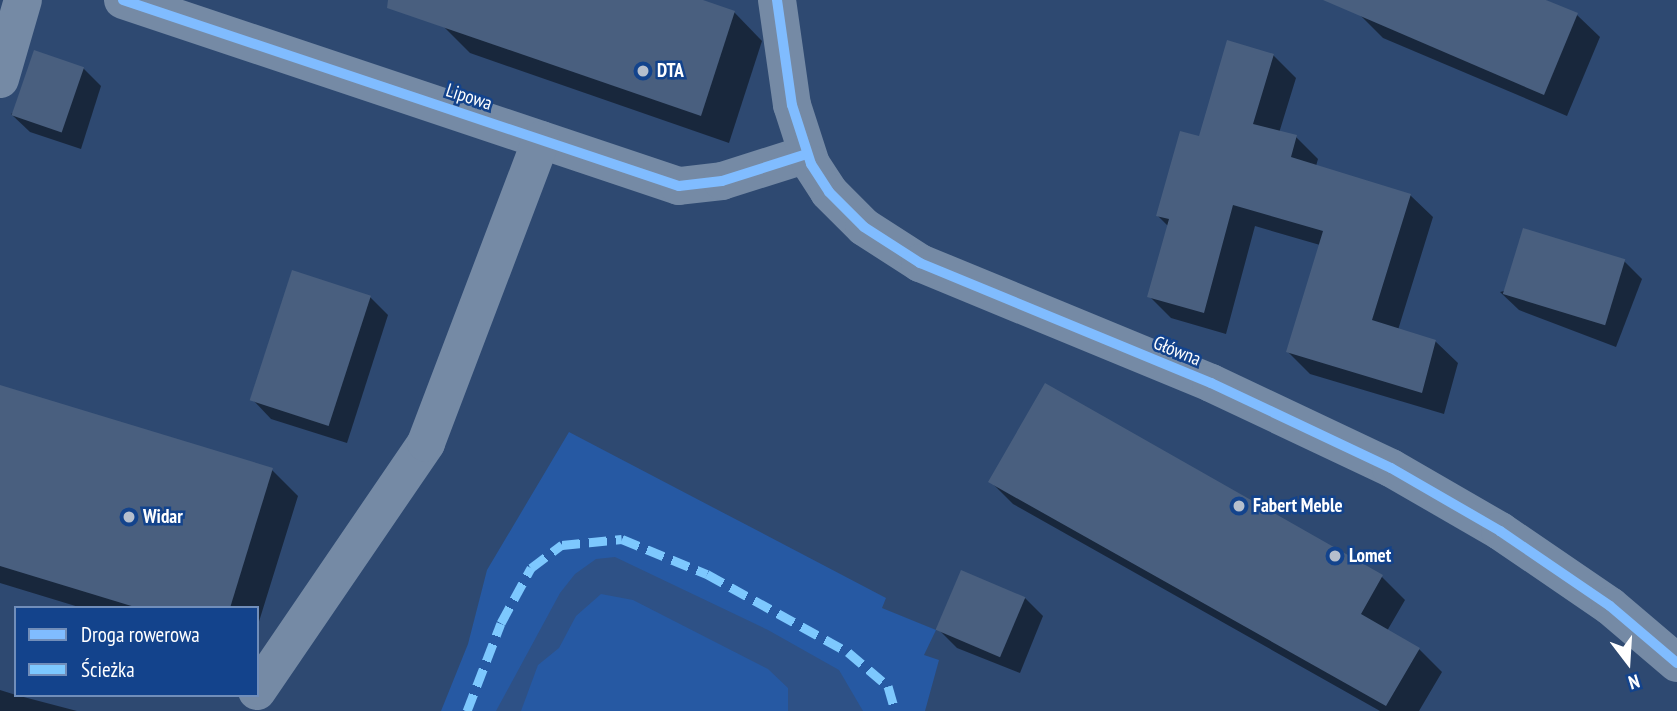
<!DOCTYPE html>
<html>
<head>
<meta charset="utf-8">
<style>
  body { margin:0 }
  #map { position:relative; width:1677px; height:711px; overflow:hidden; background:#2e4971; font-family:"PT Sans Narrow",sans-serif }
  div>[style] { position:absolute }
  .green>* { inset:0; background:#2659a3 }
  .water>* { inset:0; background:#2e5186 }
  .shadow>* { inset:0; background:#0007 }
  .building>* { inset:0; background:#495f7f; transform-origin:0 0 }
  .minor>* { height:38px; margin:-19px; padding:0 19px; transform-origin:19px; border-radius:19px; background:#758aa5 }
  .quiet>* { height:9px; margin-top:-4.5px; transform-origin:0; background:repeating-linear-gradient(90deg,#7dc8fe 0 18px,transparent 0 27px) }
  .cycleway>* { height:10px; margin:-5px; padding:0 5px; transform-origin:5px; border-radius:5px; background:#80bcff }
  .dots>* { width:19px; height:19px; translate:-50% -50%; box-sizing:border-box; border:4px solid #13438c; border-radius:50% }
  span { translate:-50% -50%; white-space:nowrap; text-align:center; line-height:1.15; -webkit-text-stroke:5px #13438c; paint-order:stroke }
  .poi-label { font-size:19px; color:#fff; font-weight:700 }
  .left { translate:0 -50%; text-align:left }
  .street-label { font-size:19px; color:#fff }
  .legend { position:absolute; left:14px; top:606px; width:245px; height:91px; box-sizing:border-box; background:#13438c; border:2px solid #718eba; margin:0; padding:9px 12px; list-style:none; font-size:21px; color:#fff }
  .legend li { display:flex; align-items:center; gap:14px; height:35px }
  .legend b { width:35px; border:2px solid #718eba }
  .north { position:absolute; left:1593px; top:627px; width:70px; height:70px; -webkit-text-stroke:5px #13438c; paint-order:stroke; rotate:163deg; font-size:19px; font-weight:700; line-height:28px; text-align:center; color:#fff }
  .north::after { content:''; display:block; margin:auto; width:24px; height:32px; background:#fff; clip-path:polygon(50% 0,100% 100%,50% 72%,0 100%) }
</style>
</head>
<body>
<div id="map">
  <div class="green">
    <i style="clip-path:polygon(569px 432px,886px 598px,882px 608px,936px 630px,924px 655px,939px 660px,925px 711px,441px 711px,468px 644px,487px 570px)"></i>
  </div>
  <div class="water">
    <i style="clip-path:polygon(615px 557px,768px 630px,839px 670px,863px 711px,788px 711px,788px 688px,768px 669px,633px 600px,601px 594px,576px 616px,559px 648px,538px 665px,521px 711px,496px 711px,560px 593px,575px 574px,596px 559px)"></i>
  </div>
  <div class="shadow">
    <i style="clip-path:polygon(451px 0,698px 0,734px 12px,762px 41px,729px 143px,470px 53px,442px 25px)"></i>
    <i style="clip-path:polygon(1366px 0,1545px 0,1577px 15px,1600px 37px,1567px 116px,1383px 38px,1360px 15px)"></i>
    <i style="clip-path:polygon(1273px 55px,1296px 78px,1279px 133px,1296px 137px,1318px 159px,1316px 166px,1410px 195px,1433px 217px,1398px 330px,1435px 341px,1458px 363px,1444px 414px,1310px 374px,1288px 352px,1320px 245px,1255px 226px,1226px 334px,1171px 318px,1149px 296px,1169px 227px,1158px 216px,1200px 138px)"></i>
    <i style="clip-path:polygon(83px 68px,101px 86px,81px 149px,30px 132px,11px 114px)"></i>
    <i style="clip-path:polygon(1624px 261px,1642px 279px,1616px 347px,1519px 310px,1500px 292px)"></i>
    <i style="clip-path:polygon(370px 297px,388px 315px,347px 443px,271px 419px,253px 400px)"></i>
    <i style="clip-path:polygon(1046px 385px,1382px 577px,1405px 600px,1387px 631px,1419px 649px,1442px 672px,1419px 711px,1380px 711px,1013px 504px,990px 481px)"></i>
    <i style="clip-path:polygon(0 387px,272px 470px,298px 496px,257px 628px,257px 608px,82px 608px,0 583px)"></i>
    <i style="clip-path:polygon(1025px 598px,1043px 616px,1020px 673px,957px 648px,938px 629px)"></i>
    <i style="clip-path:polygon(0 690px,16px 695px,77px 711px,0 711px)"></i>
  </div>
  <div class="building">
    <i style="clip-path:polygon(388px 0,703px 0,735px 11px,701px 116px,387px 8px)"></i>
    <i style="clip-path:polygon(1323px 0,1546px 0,1578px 13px,1544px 95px)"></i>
    <i style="clip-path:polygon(1227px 40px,1274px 54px,1253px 124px,1297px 135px,1291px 157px,1411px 194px,1372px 320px,1436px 340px,1422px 393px,1286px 352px,1323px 231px,1233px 205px,1204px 313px,1147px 297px,1169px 219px,1156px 216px,1180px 131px,1199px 136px)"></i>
    <i style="left:34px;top:50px;width:53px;height:69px;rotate:19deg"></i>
    <i style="left:1523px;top:228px;width:107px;height:69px;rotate:17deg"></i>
    <i style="left:292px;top:270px;width:83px;height:137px;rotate:18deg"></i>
    <i style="clip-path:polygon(1045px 383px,1383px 575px,1361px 614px,1420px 648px,1386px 706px,988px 482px)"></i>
    <i style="clip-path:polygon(0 385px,273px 468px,230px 608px,138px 608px,0 566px)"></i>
    <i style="left:961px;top:570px;width:70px;height:65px;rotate:23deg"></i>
  </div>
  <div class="minor">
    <i style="left:123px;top:0;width:586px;rotate:18.5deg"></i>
    <i style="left:679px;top:186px;width:43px;rotate:-6.6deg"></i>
    <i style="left:722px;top:181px;width:89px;rotate:-17.6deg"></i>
    <i style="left:777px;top:0;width:106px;rotate:81.9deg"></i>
    <i style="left:792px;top:105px;width:62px;rotate:72.1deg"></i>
    <i style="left:811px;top:164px;width:33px;rotate:57deg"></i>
    <i style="left:829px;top:192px;width:49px;rotate:45deg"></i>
    <i style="left:864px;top:227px;width:67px;rotate:32.7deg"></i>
    <i style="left:920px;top:263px;width:315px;rotate:22.4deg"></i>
    <i style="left:1211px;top:383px;width:199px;rotate:25.3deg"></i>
    <i style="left:1391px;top:468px;width:126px;rotate:30deg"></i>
    <i style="left:1500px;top:531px;width:133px;rotate:34.3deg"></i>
    <i style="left:1610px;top:606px;width:88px;rotate:40.4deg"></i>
    <i style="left:0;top:79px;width:82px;rotate:-73.8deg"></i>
    <i style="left:257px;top:691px;width:300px;rotate:-55.7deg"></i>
    <i style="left:426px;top:443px;width:324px;rotate:-69.2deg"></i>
  </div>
  <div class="quiet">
    <i style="left:467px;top:711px;width:94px;rotate:-68.9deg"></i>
    <i style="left:501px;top:623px;width:63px;rotate:-61.4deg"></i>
    <i style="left:531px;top:568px;width:39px;rotate:-37deg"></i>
    <i style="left:562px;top:545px;width:60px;rotate:-5.7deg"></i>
    <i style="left:622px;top:539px;width:92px;rotate:22.4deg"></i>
    <i style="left:707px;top:574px;width:161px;rotate:29deg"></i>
    <i style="left:848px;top:652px;width:52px;rotate:40.4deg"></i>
    <i style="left:888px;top:686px;width:26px;rotate:74deg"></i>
  </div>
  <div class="cycleway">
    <i style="left:123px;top:0;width:586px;rotate:18.5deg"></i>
    <i style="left:679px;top:186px;width:43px;rotate:-6.6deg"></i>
    <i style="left:722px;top:181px;width:89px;rotate:-17.6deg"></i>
    <i style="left:777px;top:0;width:106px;rotate:81.9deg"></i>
    <i style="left:792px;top:105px;width:62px;rotate:72.1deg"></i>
    <i style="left:811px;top:164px;width:33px;rotate:57deg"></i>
    <i style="left:829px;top:192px;width:49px;rotate:45deg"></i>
    <i style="left:864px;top:227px;width:67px;rotate:32.7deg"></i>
    <i style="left:920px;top:263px;width:315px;rotate:22.4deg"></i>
    <i style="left:1211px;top:383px;width:199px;rotate:25.3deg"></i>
    <i style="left:1391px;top:468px;width:126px;rotate:30deg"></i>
    <i style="left:1500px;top:531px;width:133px;rotate:34.3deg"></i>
    <i style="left:1610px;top:606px;width:88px;rotate:40.4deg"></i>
  </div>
  <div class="dots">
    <i style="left:643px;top:71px;background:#b6bfcd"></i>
    <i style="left:1239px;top:506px;background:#b6bfcd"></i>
    <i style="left:129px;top:517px;background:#b6bfcd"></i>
    <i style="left:1335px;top:556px;background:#b6bfcd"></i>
  </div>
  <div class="poi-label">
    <span class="left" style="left:657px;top:71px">DTA</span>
    <span class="left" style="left:1253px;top:506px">Fabert Meble</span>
    <span class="left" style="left:143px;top:517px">Widar</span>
    <span class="left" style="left:1349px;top:556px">Lomet</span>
  </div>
  <div class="street-label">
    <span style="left:469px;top:97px;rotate:18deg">Lipowa</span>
    <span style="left:1177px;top:351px;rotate:22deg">Główna</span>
  </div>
  <ul class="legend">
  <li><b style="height:9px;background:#80bcff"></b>Droga rowerowa</li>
  <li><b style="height:9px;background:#7dc8fe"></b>Ścieżka</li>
  </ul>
  <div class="north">N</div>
</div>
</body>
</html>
